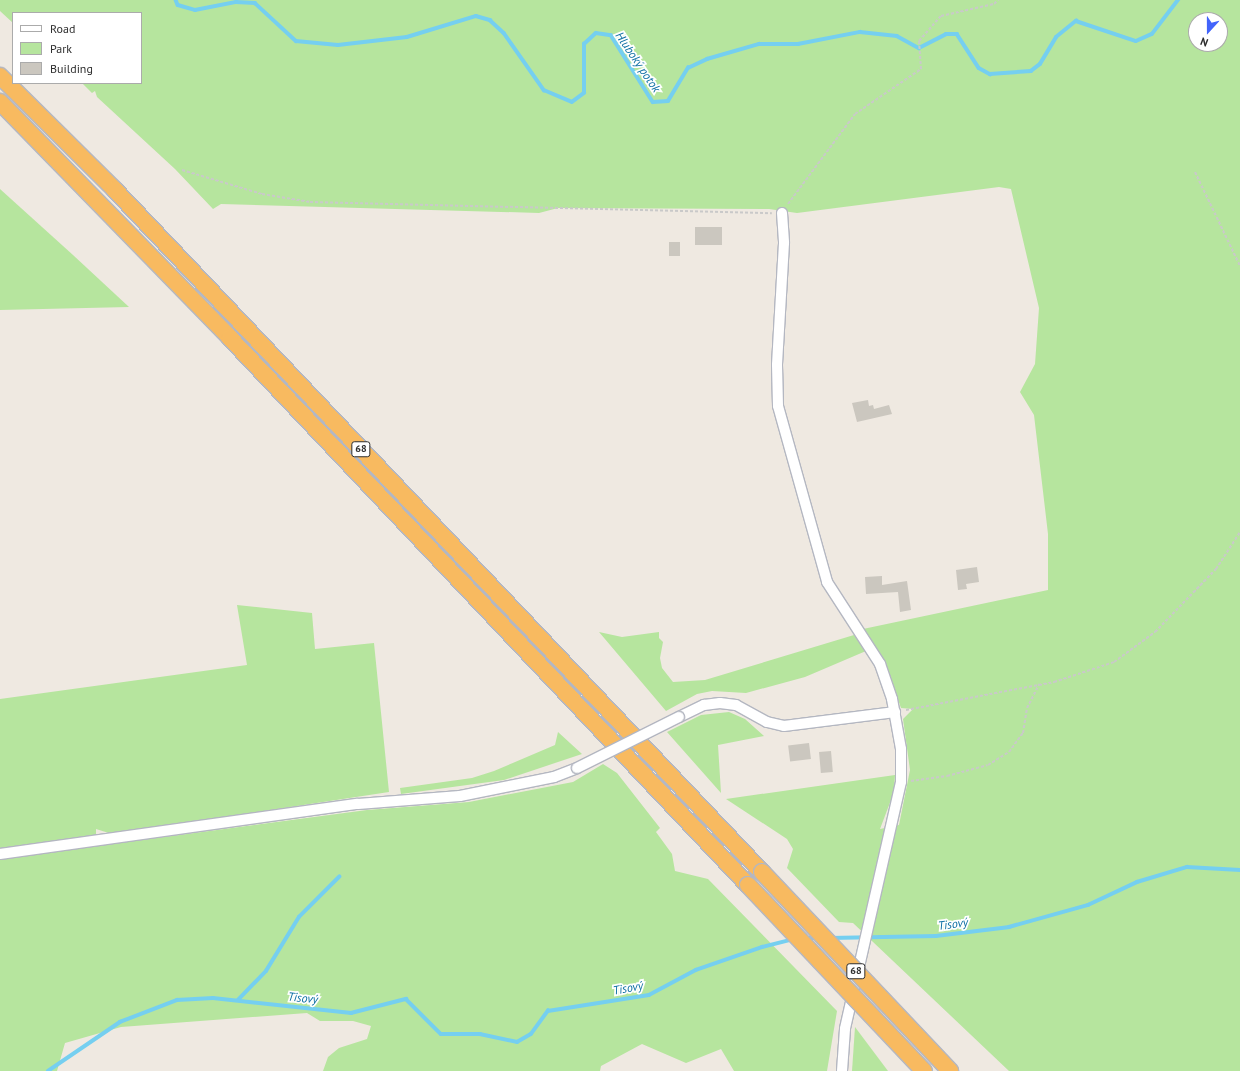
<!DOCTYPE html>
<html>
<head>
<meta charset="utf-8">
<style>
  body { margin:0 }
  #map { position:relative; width:1240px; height:1071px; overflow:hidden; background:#efe9e1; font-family:"PT Sans",sans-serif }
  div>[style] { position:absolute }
  .green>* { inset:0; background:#b6e59e }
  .stream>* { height:3.5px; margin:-1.75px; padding:0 1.75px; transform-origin:1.75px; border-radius:1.75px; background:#75cff0 }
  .building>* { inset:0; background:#cbc7bf; transform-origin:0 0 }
  .path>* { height:2px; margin-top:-1px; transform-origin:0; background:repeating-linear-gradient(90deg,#c9c9c9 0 3px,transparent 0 5px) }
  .roads { filter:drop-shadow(1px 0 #b4b7c1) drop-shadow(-1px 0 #b4b7c1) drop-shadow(0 1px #b4b7c1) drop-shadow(0 -1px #b4b7c1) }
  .minor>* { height:10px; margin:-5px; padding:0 5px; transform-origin:5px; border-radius:5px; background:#fff }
  .trunk>* { height:16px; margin:-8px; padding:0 8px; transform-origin:8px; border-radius:8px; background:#f8ba60 }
  .bridges { filter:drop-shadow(1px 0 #b4b7c1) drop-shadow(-1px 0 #b4b7c1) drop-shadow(0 1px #b4b7c1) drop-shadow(0 -1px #b4b7c1) }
  .minor-bridge>* { height:10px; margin:-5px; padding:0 5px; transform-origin:5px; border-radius:5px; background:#fff }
  .trunk-bridge>* { height:16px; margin:-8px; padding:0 8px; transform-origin:8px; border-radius:8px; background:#f8ba60 }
  span { translate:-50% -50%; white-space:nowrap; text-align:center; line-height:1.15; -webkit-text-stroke:3.5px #fff; paint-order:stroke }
  .shield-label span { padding:1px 3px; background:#fff; border:1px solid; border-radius:3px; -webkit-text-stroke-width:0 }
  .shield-label { font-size:10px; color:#2e2e2e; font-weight:700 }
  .water-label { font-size:12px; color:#0d6fa3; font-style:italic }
  .legend { position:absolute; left:12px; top:12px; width:130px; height:72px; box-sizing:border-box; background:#fff; border:1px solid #ababab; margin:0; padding:5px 7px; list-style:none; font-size:12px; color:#2e2e2e }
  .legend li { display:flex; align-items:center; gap:8px; height:20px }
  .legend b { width:20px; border:1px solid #ababab }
  .north { position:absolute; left:1188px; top:12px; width:40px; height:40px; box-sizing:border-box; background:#fff; border:1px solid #ababab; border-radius:50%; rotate:201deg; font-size:11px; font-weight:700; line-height:16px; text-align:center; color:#2e2e2e }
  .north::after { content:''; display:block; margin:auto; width:14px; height:18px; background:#4264fb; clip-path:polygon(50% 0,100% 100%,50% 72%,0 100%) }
</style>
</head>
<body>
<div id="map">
  <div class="green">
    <i style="clip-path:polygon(evenodd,0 0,1240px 0,1240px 1071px,1009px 1071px,853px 923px,839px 922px,787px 868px,793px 849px,787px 839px,726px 799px,895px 775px,894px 792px,880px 829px,899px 825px,910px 770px,903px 719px,913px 709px,901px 708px,889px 674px,863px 629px,1048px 590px,1048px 534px,1034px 415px,1020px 392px,1035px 364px,1039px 308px,1011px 189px,999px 187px,797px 213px,769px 209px,558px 208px,539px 213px,221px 204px,213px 209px,175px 169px,97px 97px,95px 91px,92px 93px,82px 83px,141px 83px,141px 13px,13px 13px,13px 23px,0 11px,0 0,1196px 20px,1220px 20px,1220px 44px,1196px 44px,1196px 20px)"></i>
    <i style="clip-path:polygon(0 189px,73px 255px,129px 307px,0 310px)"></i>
    <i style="clip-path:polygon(237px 605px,312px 613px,315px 649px,374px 643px,389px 792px,112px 834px,96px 829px,96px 836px,0 849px,0 699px,247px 665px)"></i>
    <i style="clip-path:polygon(599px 632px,622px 637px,659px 632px,659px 638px,663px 642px,660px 658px,662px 668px,673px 682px,705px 680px,854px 635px,866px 651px,805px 677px,746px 693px,712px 691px,697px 694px,666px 711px)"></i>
    <i style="clip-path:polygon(729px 712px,745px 719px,764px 736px,718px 745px,721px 793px,667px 732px,701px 715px)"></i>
    <i style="clip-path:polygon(558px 732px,582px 754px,504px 780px,401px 794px,400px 788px,472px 778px,494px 771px,555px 745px)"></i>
    <i style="clip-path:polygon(603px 764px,617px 773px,660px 828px,656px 832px,672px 854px,675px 871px,708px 879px,837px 1011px,827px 1071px,734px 1071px,721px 1049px,686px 1063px,642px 1044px,601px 1066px,600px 1071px,323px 1071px,328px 1057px,339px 1048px,367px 1039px,371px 1026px,353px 1021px,320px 1021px,307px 1013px,121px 1027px,65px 1043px,57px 1071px,0 1071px,0 859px,367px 810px,469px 802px,573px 782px)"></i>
    <i style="clip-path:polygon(855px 1027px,888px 1071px,852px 1071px)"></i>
  </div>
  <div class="stream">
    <i style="left:176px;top:0;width:5px;rotate:68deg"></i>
    <i style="left:178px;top:5px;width:18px;rotate:16deg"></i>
    <i style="left:195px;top:10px;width:42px;rotate:-11deg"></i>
    <i style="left:236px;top:2px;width:19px;rotate:3deg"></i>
    <i style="left:255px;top:3px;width:56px;rotate:42.8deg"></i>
    <i style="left:296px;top:41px;width:42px;rotate:5.4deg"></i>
    <i style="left:338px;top:45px;width:69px;rotate:-6.6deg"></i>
    <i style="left:407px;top:37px;width:72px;rotate:-16.9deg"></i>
    <i style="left:476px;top:16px;width:15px;rotate:16deg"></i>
    <i style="left:490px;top:20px;width:19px;rotate:43deg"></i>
    <i style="left:504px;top:33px;width:70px;rotate:54.9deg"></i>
    <i style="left:544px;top:90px;width:30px;rotate:23deg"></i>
    <i style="left:572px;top:102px;width:15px;rotate:-37deg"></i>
    <i style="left:584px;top:93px;width:49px;rotate:-90deg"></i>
    <i style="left:584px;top:44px;width:16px;rotate:-43deg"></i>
    <i style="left:596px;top:33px;width:15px;rotate:8deg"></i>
    <i style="left:611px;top:35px;width:79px;rotate:57.9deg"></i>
    <i style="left:653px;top:102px;width:15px;rotate:-4deg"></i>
    <i style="left:668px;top:101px;width:39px;rotate:-59deg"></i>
    <i style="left:688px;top:68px;width:21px;rotate:-25deg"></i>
    <i style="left:707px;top:59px;width:54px;rotate:-16.1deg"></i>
    <i style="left:759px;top:44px;width:39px"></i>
    <i style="left:798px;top:44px;width:63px;rotate:-11deg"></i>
    <i style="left:860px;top:32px;width:37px;rotate:6deg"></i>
    <i style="left:897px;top:36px;width:25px;rotate:29deg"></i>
    <i style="left:919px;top:48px;width:30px;rotate:-27deg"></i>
    <i style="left:946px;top:34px;width:11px"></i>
    <i style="left:957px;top:34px;width:40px;rotate:57.1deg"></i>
    <i style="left:979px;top:68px;width:13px;rotate:29deg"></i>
    <i style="left:990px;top:74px;width:41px;rotate:-4.2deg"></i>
    <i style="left:1031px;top:71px;width:11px;rotate:-38deg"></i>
    <i style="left:1040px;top:64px;width:31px;rotate:-59deg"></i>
    <i style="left:1056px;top:37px;width:26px;rotate:-39deg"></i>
    <i style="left:1076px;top:21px;width:63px;rotate:18.4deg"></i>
    <i style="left:1136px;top:41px;width:17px;rotate:-24deg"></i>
    <i style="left:1152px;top:34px;width:43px;rotate:-52.6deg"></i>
    <i style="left:804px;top:938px;width:14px"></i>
    <i style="left:830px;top:938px;width:106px;rotate:-1.1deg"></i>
    <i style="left:936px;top:936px;width:74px;rotate:-7deg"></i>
    <i style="left:1009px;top:927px;width:82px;rotate:-15.6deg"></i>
    <i style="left:1088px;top:905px;width:54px;rotate:-25.1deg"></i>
    <i style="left:1137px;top:882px;width:52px;rotate:-16.7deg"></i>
    <i style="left:1187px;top:867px;width:53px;rotate:3.2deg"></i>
    <i style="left:238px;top:1000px;width:40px;rotate:-46deg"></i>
    <i style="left:266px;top:971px;width:63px;rotate:-58.6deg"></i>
    <i style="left:299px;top:917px;width:57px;rotate:-45deg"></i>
    <i style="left:48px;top:1071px;width:87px;rotate:-34.2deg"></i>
    <i style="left:120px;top:1022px;width:61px;rotate:-21.1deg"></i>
    <i style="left:177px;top:1000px;width:36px;rotate:-3deg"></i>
    <i style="left:213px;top:998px;width:139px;rotate:6.2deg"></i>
    <i style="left:351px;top:1013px;width:57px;rotate:-14.3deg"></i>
    <i style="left:406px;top:999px;width:49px;rotate:45deg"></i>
    <i style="left:441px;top:1034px;width:39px"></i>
    <i style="left:480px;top:1034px;width:38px;rotate:12deg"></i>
    <i style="left:517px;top:1042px;width:16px;rotate:-30deg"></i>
    <i style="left:531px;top:1034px;width:29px;rotate:-54deg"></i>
    <i style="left:548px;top:1011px;width:102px;rotate:-9deg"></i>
    <i style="left:649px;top:995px;width:53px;rotate:-28deg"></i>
    <i style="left:696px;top:970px;width:70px;rotate:-19.2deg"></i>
    <i style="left:762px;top:947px;width:33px;rotate:-14deg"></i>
  </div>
  <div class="building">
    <i style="left:722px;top:227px;width:18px;height:27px;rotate:90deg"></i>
    <i style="left:680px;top:242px;width:14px;height:11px;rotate:90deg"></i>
    <i style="clip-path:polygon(868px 400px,869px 406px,873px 405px,874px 409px,889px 405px,892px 414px,857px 422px,852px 403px)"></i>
    <i style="clip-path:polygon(977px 567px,979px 582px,966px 584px,967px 589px,958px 590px,956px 570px)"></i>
    <i style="clip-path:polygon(882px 576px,882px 585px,907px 581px,911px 610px,900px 612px,898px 592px,866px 594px,865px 577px)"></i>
    <i style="left:809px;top:743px;width:16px;height:21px;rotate:83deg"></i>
    <i style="left:831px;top:751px;width:21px;height:12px;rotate:85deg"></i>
  </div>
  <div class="path">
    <i style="left:182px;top:170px;width:84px;rotate:16.7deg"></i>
    <i style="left:262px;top:194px;width:49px;rotate:9.5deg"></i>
    <i style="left:310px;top:202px;width:462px;rotate:1.4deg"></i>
    <i style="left:1195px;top:172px;width:104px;rotate:64.4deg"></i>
    <i style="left:788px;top:204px;width:112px;rotate:-53.3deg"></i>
    <i style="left:855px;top:114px;width:80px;rotate:-34.3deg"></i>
    <i style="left:921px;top:69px;width:28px;rotate:-94deg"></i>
    <i style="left:919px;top:41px;width:33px;rotate:-49deg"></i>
    <i style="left:941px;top:16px;width:54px;rotate:-12.8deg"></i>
    <i style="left:994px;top:4px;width:6px;rotate:-45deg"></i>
    <i style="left:906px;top:710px;width:151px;rotate:-10.7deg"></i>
    <i style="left:1054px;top:682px;width:63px;rotate:-18.4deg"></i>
    <i style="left:1114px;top:662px;width:51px;rotate:-36.2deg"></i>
    <i style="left:1155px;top:632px;width:88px;rotate:-45.9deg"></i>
    <i style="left:1216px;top:569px;width:44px;rotate:-57deg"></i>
    <i style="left:911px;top:781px;width:36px;rotate:-8deg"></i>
    <i style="left:947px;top:776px;width:42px;rotate:-15deg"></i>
    <i style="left:988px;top:765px;width:25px;rotate:-32deg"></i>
    <i style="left:1009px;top:752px;width:24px;rotate:-54deg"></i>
    <i style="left:1023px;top:733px;width:25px;rotate:-81deg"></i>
    <i style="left:1027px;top:708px;width:27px;rotate:-63deg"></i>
  </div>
  <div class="roads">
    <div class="minor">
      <i style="left:782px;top:213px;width:30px;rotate:86deg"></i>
      <i style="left:784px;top:243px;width:122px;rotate:93.3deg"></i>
      <i style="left:777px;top:365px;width:41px;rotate:88.6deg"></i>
      <i style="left:778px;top:406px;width:183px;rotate:74.4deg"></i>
      <i style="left:827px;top:582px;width:98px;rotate:57.1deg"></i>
      <i style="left:880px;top:664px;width:37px;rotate:71deg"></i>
      <i style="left:892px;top:699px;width:51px;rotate:79.8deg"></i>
      <i style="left:901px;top:749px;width:33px;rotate:90deg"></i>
      <i style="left:901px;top:782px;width:253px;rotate:102.8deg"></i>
      <i style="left:845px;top:1029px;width:42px;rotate:94.1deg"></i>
      <i style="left:679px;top:717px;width:28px;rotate:-26deg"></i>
      <i style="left:704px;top:705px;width:16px;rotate:-7deg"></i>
      <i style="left:720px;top:703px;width:16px;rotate:7deg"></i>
      <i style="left:736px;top:705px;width:35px;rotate:29deg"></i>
      <i style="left:767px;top:722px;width:17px;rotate:13deg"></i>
      <i style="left:784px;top:726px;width:112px;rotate:-7.2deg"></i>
      <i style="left:0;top:854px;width:361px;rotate:-8deg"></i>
      <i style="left:358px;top:804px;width:102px;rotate:-4.5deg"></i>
      <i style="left:460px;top:796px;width:96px;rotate:-11.4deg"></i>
      <i style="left:554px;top:777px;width:25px;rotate:-21deg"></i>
    </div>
    <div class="trunk">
      <i style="left:0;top:76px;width:162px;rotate:44.7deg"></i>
      <i style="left:115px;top:190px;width:940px;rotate:46.51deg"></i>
      <i style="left:0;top:102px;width:330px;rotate:45.7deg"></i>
      <i style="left:230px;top:338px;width:753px;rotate:46.56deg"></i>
    </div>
  </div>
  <div class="bridges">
    <div class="minor-bridge">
      <i style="left:577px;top:768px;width:114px;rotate:-26.6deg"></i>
    </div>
    <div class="trunk-bridge">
      <i style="left:762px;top:872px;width:274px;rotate:46.6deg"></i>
      <i style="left:748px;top:885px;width:256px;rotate:46.6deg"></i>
    </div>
  </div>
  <div class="shield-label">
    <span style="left:361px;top:449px">68</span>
    <span style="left:856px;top:971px">68</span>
  </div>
  <div class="water-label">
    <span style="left:638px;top:62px;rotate:56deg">Hluboký potok</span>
    <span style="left:953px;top:924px;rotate:-7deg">Tisový</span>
    <span style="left:628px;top:988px;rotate:-10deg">Tisový</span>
    <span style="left:303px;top:998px;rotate:6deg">Tisový</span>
  </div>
  <ul class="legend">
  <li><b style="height:5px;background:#fff"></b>Road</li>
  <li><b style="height:11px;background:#b6e59e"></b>Park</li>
  <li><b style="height:11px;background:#cbc7bf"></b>Building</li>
  </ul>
  <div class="north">N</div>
</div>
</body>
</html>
